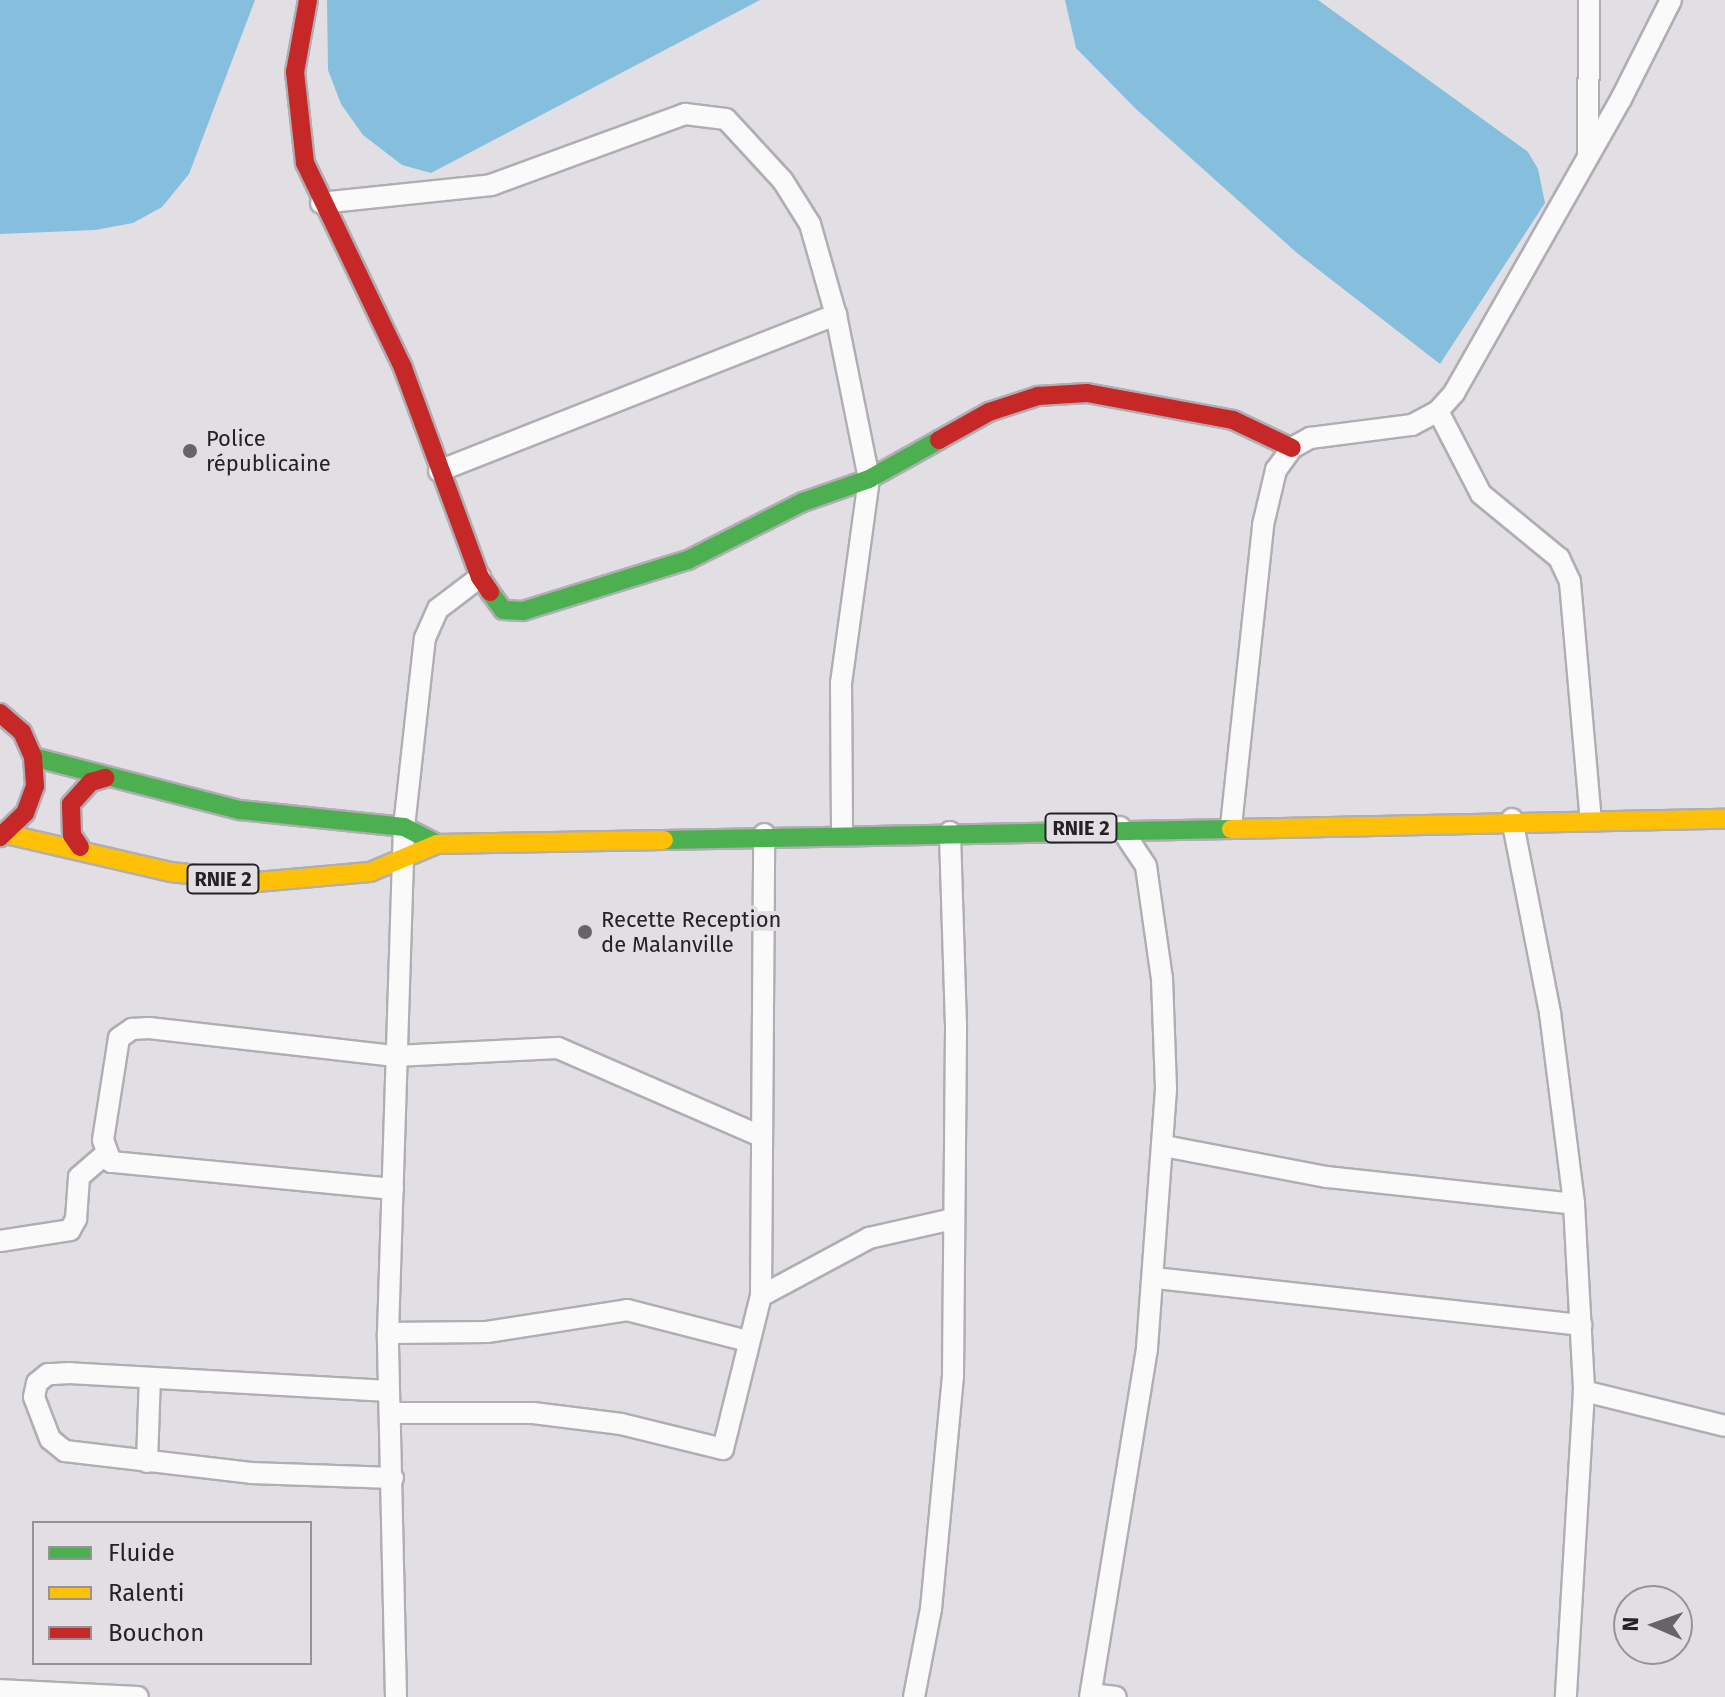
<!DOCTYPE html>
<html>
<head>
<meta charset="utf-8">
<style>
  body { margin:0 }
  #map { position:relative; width:1725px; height:1697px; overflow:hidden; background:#e1dfe3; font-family:"Fira Sans",sans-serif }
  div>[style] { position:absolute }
  .water>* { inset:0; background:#85bfdd }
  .roads { filter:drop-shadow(2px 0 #b0aeb2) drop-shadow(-2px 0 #b0aeb2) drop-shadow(0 2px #b0aeb2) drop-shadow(0 -2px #b0aeb2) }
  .street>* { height:20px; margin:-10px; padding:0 10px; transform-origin:10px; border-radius:10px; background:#fafafb }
  .fast>* { height:18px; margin:-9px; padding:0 9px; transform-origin:9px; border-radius:9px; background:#4caf50 }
  .slow>* { height:18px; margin:-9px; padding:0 9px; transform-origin:9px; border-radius:9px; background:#ffc107 }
  .jam>* { height:18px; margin:-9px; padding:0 9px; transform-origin:9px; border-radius:9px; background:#c62828 }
  .dots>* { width:22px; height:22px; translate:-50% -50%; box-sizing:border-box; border:4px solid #e2dee4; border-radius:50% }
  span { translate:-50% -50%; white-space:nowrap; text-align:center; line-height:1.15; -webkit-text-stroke:8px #e2dee4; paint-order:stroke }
  .shield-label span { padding:2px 6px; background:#e2dee4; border:2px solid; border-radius:6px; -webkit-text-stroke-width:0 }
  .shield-label { font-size:20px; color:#232224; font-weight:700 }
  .poi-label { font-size:22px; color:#232224 }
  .left { translate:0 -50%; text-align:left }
  .legend { position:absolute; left:32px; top:1521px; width:280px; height:144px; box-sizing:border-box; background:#e2dee4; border:2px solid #969397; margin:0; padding:10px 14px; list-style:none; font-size:24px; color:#232224 }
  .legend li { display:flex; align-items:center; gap:16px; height:40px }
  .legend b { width:40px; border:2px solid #969397 }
  .north { position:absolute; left:1613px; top:1585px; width:80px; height:80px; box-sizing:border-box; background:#e2dee4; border:2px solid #969397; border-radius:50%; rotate:272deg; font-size:22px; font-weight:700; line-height:32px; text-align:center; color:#232224 }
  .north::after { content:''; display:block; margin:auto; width:28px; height:36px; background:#666467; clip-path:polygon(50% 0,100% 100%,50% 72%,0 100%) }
</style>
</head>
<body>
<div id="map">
  <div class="water">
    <i style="clip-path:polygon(0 0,255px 0,189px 174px,162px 207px,133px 223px,95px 230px,0 234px)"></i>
    <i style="clip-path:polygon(327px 0,760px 0,431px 173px,402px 165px,363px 135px,341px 104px,328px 70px)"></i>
    <i style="clip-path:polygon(1065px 0,1318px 0,1528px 152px,1538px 169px,1545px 203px,1440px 364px,1297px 253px,1136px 109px,1076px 48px)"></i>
  </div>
  <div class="roads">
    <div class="street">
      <i style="left:1588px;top:153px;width:153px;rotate:-89.6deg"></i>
      <i style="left:321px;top:203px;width:171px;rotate:-6deg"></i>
      <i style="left:491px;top:185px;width:207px;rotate:-20.1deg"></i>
      <i style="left:685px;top:114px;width:41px;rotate:7deg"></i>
      <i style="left:726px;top:119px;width:84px;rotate:47.4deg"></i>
      <i style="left:783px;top:181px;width:51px;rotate:57.9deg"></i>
      <i style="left:810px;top:224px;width:95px;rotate:74.1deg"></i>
      <i style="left:836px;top:315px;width:167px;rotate:78.6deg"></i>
      <i style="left:869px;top:479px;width:206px;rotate:97.8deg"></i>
      <i style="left:841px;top:683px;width:150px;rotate:89.6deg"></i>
      <i style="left:1438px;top:411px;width:93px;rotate:62.6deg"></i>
      <i style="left:1481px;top:494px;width:101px;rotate:39.4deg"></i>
      <i style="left:1559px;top:558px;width:26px;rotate:65deg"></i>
      <i style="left:1570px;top:582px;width:239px;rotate:85deg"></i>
      <i style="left:439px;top:471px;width:427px;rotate:-21.5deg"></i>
      <i style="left:1512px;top:819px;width:198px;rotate:78.9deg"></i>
      <i style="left:1550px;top:1013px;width:193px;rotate:82.8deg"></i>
      <i style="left:1574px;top:1204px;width:187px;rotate:86.9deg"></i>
      <i style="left:1584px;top:1391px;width:307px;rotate:93.4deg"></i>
      <i style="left:1231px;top:826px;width:303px;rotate:-83.9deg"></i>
      <i style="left:1263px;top:525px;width:57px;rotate:-76.7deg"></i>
      <i style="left:1276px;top:470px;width:27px;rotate:-54deg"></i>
      <i style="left:1292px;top:448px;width:21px;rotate:-29deg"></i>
      <i style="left:1310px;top:438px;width:103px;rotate:-7.3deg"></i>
      <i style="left:1412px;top:425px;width:30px;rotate:-28deg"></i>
      <i style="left:1438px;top:411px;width:24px;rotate:-48deg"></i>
      <i style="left:1454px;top:393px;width:338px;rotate:-60.4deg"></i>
      <i style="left:1621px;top:99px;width:111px;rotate:-63.2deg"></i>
      <i style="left:1164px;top:1146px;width:166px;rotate:10.8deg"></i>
      <i style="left:1327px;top:1177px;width:248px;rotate:6.2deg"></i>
      <i style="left:393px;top:1189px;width:283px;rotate:-174.5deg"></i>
      <i style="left:111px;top:1162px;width:23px;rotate:-110deg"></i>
      <i style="left:103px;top:1140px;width:103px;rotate:-81.1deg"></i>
      <i style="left:119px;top:1038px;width:16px;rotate:-35deg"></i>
      <i style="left:132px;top:1029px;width:17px;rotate:-3deg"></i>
      <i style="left:149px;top:1028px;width:248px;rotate:6.5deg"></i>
      <i style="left:395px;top:1056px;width:163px;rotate:-2.8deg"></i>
      <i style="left:558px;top:1048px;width:218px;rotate:23.5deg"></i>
      <i style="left:0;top:1241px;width:71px;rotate:-8.9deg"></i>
      <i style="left:70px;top:1230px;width:13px;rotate:-61deg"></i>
      <i style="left:76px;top:1219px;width:42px;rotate:-85.9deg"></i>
      <i style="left:79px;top:1177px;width:35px;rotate:-41deg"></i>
      <i style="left:1155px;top:1278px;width:429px;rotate:6.3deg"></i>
      <i style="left:761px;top:1296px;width:123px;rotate:-28.2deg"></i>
      <i style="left:869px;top:1238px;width:86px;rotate:-12.7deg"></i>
      <i style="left:388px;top:1333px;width:99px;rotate:-0.6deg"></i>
      <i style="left:487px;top:1332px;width:142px;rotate:-8.9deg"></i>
      <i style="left:627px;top:1310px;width:125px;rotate:14.4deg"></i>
      <i style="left:389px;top:1391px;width:320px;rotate:-176.8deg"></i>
      <i style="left:70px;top:1373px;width:22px;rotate:177deg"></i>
      <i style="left:48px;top:1374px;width:14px;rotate:141deg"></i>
      <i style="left:37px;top:1383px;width:14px;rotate:102deg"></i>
      <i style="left:34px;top:1397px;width:45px;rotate:69.1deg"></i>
      <i style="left:50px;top:1439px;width:19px;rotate:39deg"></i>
      <i style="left:65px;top:1451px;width:187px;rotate:6.7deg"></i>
      <i style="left:251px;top:1473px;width:142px;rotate:2deg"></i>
      <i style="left:1584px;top:1391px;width:145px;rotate:13.9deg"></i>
      <i style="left:390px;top:1413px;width:143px"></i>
      <i style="left:533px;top:1413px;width:89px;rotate:7.1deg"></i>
      <i style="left:621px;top:1424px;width:105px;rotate:13.8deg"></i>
      <i style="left:723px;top:1449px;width:158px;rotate:-76.1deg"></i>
      <i style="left:761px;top:1296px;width:462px;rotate:-89.6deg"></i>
      <i style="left:147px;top:1462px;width:84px;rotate:-88deg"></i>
      <i style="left:0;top:1690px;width:138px;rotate:2.9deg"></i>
      <i style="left:1091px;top:1694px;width:25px;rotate:7deg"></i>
      <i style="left:396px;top:1697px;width:364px;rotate:-91.3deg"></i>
      <i style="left:388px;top:1333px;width:506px;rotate:-88.19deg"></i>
      <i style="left:404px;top:827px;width:190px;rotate:-83.7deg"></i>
      <i style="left:425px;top:638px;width:32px;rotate:-66deg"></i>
      <i style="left:438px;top:609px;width:53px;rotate:-37.3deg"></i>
      <i style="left:914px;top:1697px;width:90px;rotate:-79.1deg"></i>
      <i style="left:931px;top:1609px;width:235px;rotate:-84.6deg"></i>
      <i style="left:953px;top:1375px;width:349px;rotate:-89.5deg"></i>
      <i style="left:956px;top:1026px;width:194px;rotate:-91.8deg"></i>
      <i style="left:1090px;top:1697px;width:354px;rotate:-80.7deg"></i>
      <i style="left:1147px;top:1348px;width:261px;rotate:-85.8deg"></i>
      <i style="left:1166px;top:1088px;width:109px;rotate:-92.1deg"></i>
      <i style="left:1162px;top:979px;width:114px;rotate:-98.1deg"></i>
      <i style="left:1146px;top:866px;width:47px;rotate:-123.7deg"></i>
    </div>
    <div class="fast">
      <i style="left:490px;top:592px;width:22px;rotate:54deg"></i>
      <i style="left:503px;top:610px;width:20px;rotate:3deg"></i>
      <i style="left:523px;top:611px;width:173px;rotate:-17.2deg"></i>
      <i style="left:688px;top:560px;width:129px;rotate:-26.8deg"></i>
      <i style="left:803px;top:502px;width:70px;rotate:-19.2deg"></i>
      <i style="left:869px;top:479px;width:80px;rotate:-29.1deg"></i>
      <i style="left:33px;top:757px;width:214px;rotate:14.4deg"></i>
      <i style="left:240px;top:810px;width:165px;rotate:5.9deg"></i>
      <i style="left:404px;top:827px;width:37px;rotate:27deg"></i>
      <i style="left:664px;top:840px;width:567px;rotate:-1.11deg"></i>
    </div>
    <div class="slow">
      <i style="left:1231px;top:829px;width:494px;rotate:-1.2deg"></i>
      <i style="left:6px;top:834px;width:169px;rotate:13deg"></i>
      <i style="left:171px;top:872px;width:87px;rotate:6.6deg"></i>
      <i style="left:257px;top:882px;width:113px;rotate:-5.1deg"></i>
      <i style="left:370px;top:872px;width:73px;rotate:-22.7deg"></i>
      <i style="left:437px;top:844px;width:227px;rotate:-1deg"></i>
    </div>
    <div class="jam">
      <i style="left:308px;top:0;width:73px;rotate:100.2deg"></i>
      <i style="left:295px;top:72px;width:92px;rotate:83.7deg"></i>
      <i style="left:305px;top:163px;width:227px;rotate:64.4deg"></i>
      <i style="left:403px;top:368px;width:223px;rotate:69.8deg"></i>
      <i style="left:480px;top:577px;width:18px;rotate:56deg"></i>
      <i style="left:939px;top:440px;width:57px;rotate:-29.2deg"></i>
      <i style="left:989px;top:412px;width:52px;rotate:-18.1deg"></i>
      <i style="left:1038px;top:396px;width:49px;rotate:-3.5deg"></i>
      <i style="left:1087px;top:393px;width:148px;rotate:10.5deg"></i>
      <i style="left:1233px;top:420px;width:65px;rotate:25.4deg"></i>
      <i style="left:0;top:713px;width:29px;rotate:41deg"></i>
      <i style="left:22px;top:732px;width:27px;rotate:66deg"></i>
      <i style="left:33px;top:757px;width:29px;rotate:86deg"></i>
      <i style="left:35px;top:786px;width:29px;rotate:110deg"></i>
      <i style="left:25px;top:813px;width:35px;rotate:136deg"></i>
      <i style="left:80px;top:847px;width:14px;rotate:-124deg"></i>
      <i style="left:72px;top:835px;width:31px;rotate:-92deg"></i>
      <i style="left:71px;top:804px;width:30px;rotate:-48deg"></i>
      <i style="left:91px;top:782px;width:15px;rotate:-16deg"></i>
    </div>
  </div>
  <div class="dots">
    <i style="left:190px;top:451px;background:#666467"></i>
    <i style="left:585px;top:932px;background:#666467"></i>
  </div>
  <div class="shield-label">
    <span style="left:1081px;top:828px">RNIE 2</span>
    <span style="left:223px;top:879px">RNIE 2</span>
  </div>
  <div class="poi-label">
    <span class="left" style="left:206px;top:451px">Police<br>républicaine</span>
    <span class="left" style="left:601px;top:932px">Recette Reception<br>de Malanville</span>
  </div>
  <ul class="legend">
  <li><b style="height:10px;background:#4caf50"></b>Fluide</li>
  <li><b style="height:10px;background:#ffc107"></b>Ralenti</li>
  <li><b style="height:10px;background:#c62828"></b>Bouchon</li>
  </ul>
  <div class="north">N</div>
</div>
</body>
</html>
